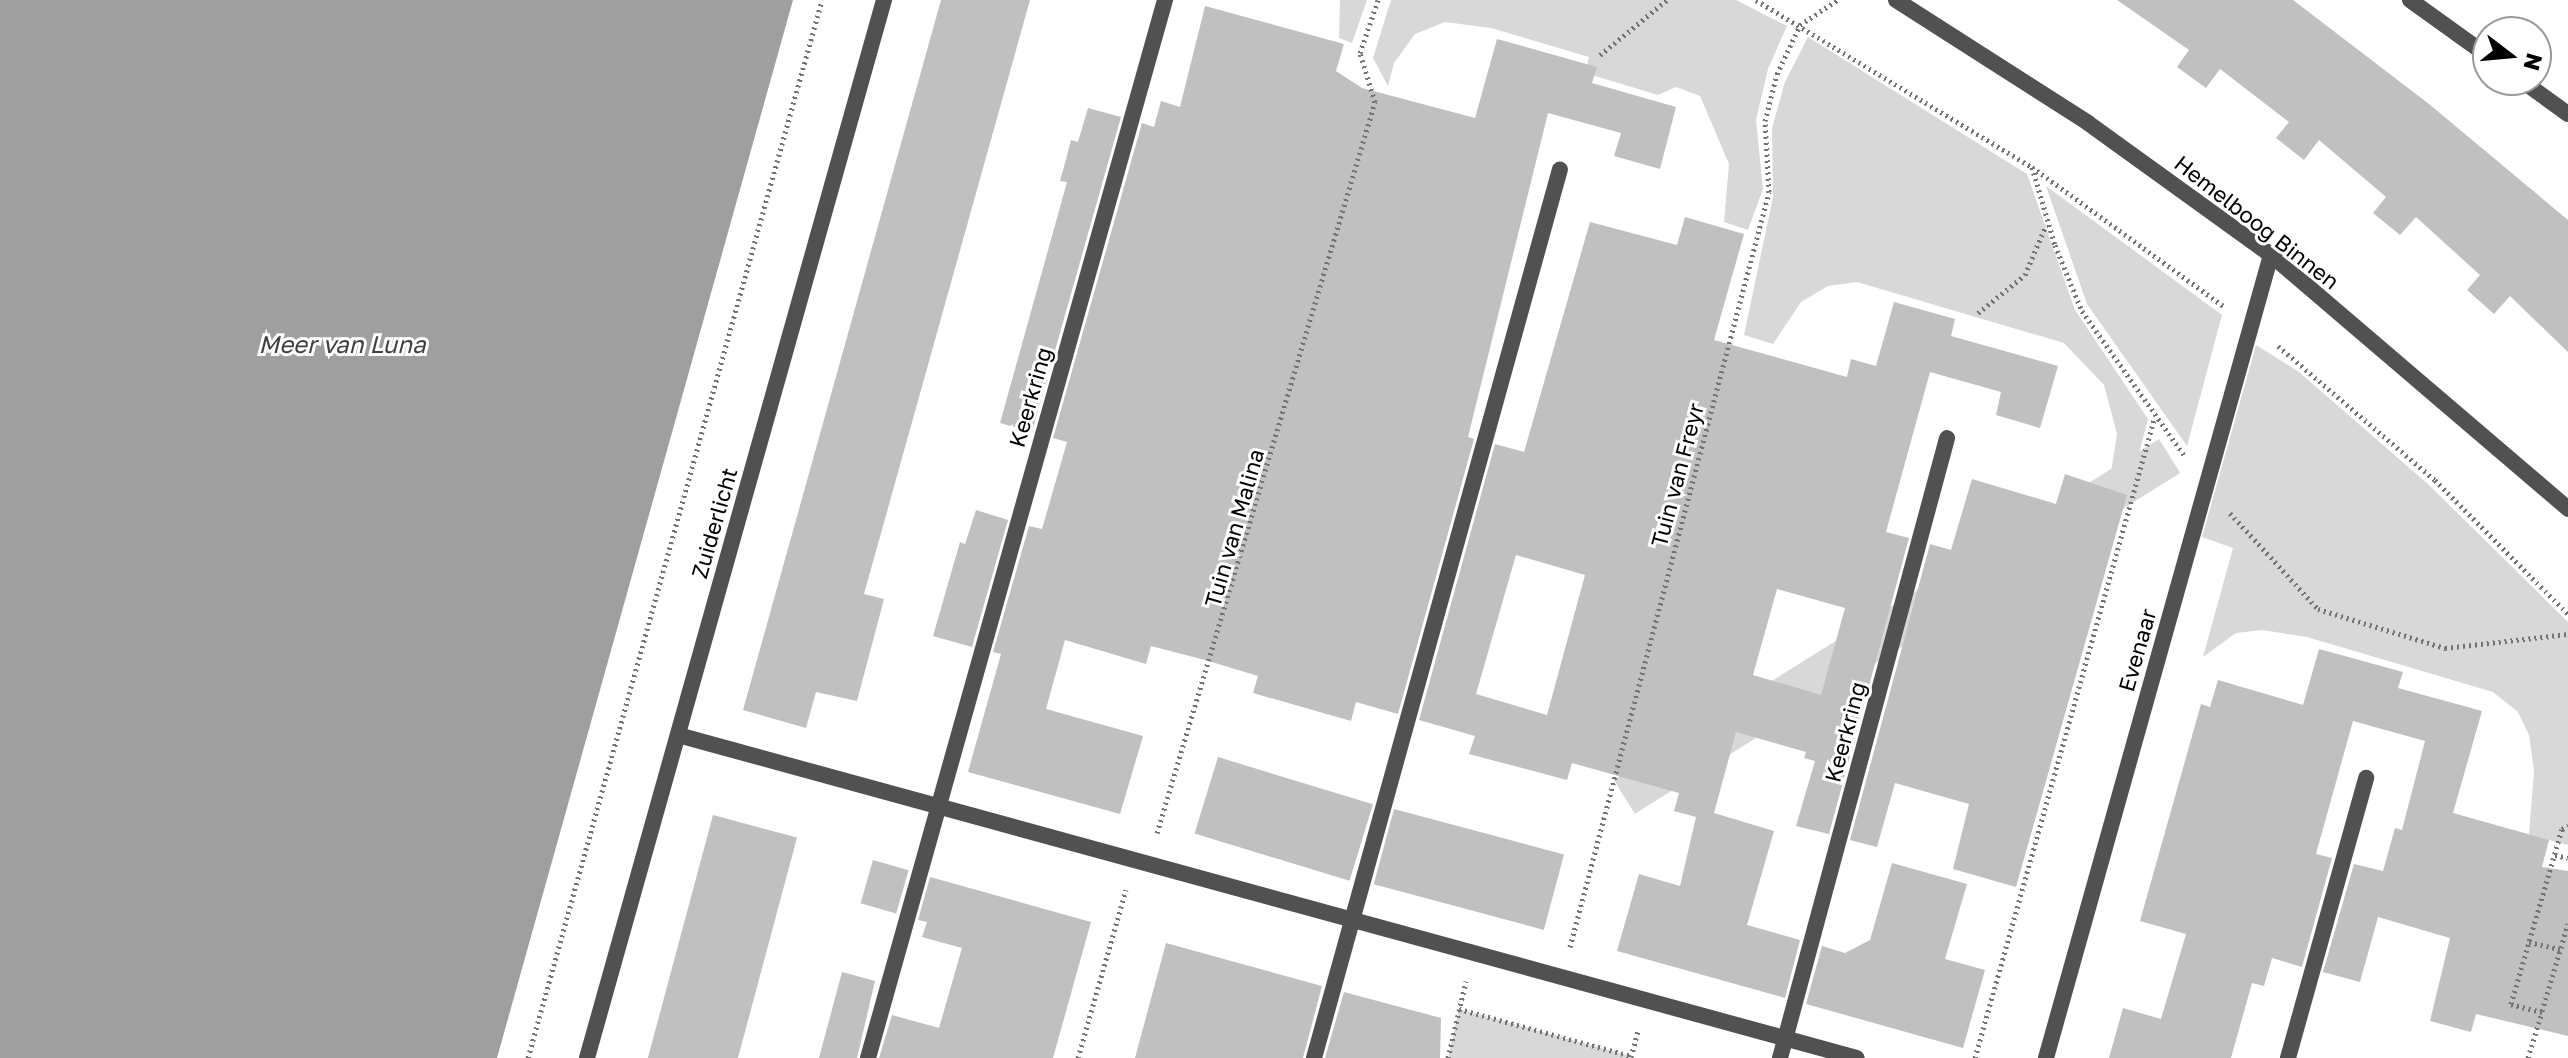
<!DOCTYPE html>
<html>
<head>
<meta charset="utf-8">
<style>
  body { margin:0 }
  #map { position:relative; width:2568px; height:1058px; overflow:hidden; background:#fff; font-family:"Golos Text",sans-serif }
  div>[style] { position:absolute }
  .green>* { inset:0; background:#d8d8d8; transform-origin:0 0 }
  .water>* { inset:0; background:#9f9f9f }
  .building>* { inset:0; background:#c0c0c0; transform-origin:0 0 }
  .path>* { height:5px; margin-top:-2.5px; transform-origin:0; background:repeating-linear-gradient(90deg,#737373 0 2px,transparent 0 6px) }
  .lane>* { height:16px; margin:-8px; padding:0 8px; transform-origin:8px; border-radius:8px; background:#515151 }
  .street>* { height:16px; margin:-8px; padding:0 8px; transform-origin:8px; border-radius:8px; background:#515151 }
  span { translate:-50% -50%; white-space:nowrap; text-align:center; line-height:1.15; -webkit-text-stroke:6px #fff; paint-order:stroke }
  .street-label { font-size:22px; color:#000 }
  .water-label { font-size:24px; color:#404040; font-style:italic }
  .north { position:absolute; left:2472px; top:16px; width:80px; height:80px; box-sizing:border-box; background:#fff; border:2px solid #999; border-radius:50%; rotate:106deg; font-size:22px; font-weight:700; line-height:32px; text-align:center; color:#000 }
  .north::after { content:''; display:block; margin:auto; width:28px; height:36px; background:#000; clip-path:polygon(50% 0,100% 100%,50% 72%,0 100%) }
</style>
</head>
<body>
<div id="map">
  <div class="green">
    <i style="clip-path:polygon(1340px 0,1367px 0,1352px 43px,1339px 38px)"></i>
    <i style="clip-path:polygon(1391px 0,1736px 0,1787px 26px,1768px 69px,1756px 120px,1763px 189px,1748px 230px,1724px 222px,1729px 164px,1700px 96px,1676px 87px,1658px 95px,1585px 73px,1589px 57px,1491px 28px,1445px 22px,1415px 34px,1394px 63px,1388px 86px,1373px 58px)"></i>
    <i style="clip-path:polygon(1808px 37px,2027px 174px,2075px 310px,2148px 419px,2130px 488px,2109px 485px,2117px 434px,2104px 385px,2064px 343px,1857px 282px,1828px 286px,1801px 302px,1773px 344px,1744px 335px,1773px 197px,1772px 128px,1785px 82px)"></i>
    <i style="clip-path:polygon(2046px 186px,2222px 315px,2187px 446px,2087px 304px)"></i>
    <i style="clip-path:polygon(2256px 345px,2299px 372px,2429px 485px,2568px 622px,2568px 845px,2529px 835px,2534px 770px,2529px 735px,2518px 712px,2493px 692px,2307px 637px,2262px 630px,2236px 633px,2203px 657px,2233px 548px,2202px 537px)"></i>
    <i style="left:2159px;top:439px;width:40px;height:643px;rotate:58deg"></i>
    <i style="clip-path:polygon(1459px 1009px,1631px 1056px,1630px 1058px,1448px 1058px)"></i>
  </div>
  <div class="water">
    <i style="clip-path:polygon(0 0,793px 0,497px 1058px,0 1058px)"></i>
  </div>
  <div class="building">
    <i style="clip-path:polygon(941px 0,1030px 0,864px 594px,884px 599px,857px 701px,816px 692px,806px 728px,743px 710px)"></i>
    <i style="clip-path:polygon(2117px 0,2293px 0,2429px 104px,2568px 220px,2568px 352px,2510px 296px,2494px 314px,2467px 290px,2480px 275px,2416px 217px,2400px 235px,2373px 213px,2386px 197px,2319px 140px,2304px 160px,2276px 138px,2289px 122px,2220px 69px,2206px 88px,2177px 67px,2189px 50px)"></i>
    <i style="clip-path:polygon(1205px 6px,1344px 44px,1336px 71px,1362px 88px,1475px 118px,1497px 39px,1597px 67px,1592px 83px,1676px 107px,1660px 169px,1614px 156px,1621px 133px,1548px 113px,1468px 437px,1474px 439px,1398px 714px,1356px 702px,1351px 721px,1253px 693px,1258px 676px,1205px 660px,1151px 646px,1146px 664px,1065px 640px,1046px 709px,1143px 736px,1120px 814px,968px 772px,1001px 654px,993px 652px,1029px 526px,1042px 529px,1067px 442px,1053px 438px,1142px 123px,1154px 127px,1161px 101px,1180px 107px)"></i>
    <i style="clip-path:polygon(1088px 108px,1121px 117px,1032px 432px,1000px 423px,1067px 182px,1060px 181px,1065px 163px,1071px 140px,1078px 142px)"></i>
    <i style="clip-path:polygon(evenodd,1685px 217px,1744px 234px,1714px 340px,1847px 377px,1851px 359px,1876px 366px,1894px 302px,1955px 319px,1951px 336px,2058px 366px,2040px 428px,1996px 415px,2001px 392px,1930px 372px,1886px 532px,1909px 538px,1829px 834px,1796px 826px,1815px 761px,1804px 758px,1806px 752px,1736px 732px,1714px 813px,1774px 831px,1747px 925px,1800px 940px,1785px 998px,1617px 951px,1639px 874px,1680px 886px,1696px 817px,1674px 811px,1679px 793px,1572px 763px,1567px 780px,1469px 754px,1475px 736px,1419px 720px,1495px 444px,1524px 452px,1590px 222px,1677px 245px,1685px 217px,1516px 555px,1585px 575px,1547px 715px,1476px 694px,1516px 555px,1685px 217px,1777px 589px,1845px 608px,1821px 695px,1753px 675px,1777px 589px)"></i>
    <i style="clip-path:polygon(2065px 474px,2127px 495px,2016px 887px,1953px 869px,1969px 804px,1895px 783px,1877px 847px,1850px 840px,1930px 544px,1951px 550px,1972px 479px,2056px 504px)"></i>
    <i style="clip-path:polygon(976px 510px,1008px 520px,972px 647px,933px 636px,960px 542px,965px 544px)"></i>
    <i style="clip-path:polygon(2319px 649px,2403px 672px,2398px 688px,2482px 711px,2453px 813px,2549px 840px,2542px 867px,2568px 871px,2568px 1036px,2476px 1014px,2471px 1032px,2430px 1021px,2450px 938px,2378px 917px,2360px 982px,2323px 972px,2354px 864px,2383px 871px,2395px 828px,2402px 830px,2425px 741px,2353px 721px,2316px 854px,2332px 858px,2302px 967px,2272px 958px,2264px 986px,2252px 983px,2231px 1058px,2109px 1058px,2123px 1008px,2161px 1019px,2186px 934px,2140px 921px,2201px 704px,2210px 707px,2218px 680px,2303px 705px)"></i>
    <i style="left:1218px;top:757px;width:162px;height:80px;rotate:17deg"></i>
    <i style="left:1394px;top:809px;width:176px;height:78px;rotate:15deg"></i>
    <i style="left:713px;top:815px;width:87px;height:252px;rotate:15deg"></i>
    <i style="left:873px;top:860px;width:37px;height:45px;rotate:16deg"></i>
    <i style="clip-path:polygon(1892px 863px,1967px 884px,1945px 959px,1985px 970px,1963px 1048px,1806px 1004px,1822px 946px,1845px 953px,1870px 940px)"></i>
    <i style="clip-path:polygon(930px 877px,1091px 922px,1053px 1058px,879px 1058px,892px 1015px,939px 1028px,962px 948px,922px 937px,927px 922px,918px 920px)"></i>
    <i style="clip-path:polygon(1166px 943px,1322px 986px,1303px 1058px,1135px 1058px)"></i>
    <i style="clip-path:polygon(842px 972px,875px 981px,857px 1058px,819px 1058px)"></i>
    <i style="clip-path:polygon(1344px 992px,1441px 1018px,1440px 1058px,1325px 1058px)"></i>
  </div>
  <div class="path">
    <i style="left:1756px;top:0;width:323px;rotate:31.2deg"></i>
    <i style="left:2032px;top:167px;width:238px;rotate:36deg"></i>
    <i style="left:1600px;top:55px;width:87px;rotate:-39.4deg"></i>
    <i style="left:2032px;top:167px;width:81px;rotate:73.6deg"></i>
    <i style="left:2055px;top:245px;width:71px;rotate:67.8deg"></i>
    <i style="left:2082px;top:311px;width:176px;rotate:54.7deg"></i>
    <i style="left:1978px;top:313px;width:60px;rotate:-39deg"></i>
    <i style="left:2025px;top:275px;width:54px;rotate:-67.2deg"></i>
    <i style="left:2278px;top:346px;width:206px;rotate:40.5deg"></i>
    <i style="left:2435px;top:480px;width:189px;rotate:45.2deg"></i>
    <i style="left:2230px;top:513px;width:130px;rotate:47.5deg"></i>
    <i style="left:2318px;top:609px;width:133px;rotate:17.1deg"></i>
    <i style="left:2445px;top:648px;width:124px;rotate:-6.5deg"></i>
    <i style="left:1157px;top:833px;width:763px;rotate:-73.39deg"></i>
    <i style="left:1375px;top:102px;width:51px;rotate:-107deg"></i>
    <i style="left:1360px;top:53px;width:56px;rotate:-71.2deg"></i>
    <i style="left:2555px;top:855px;width:13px;rotate:13deg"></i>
    <i style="left:2529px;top:942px;width:32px;rotate:13deg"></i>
    <i style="left:1570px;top:947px;width:781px;rotate:-75.23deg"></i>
    <i style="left:1769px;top:192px;width:71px;rotate:-93.2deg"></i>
    <i style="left:1765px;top:121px;width:49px;rotate:-75.7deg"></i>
    <i style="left:1777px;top:74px;width:54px;rotate:-64.9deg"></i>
    <i style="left:1800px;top:25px;width:45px;rotate:-34deg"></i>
    <i style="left:1459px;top:1009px;width:178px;rotate:15.3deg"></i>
    <i style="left:2542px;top:1011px;width:91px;rotate:-73.4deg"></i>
    <i style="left:1631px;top:1057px;width:30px;rotate:-75deg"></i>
    <i style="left:528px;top:1058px;width:1098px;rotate:-74.47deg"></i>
    <i style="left:1078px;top:1058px;width:175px;rotate:-74.1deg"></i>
    <i style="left:1448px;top:1058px;width:79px;rotate:-76.8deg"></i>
    <i style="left:1975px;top:1058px;width:663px;rotate:-74.33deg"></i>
    <i style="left:2528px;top:1058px;width:48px;rotate:-73.1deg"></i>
    <i style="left:2542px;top:1012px;width:32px;rotate:-166deg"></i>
    <i style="left:2511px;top:1004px;width:182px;rotate:-73.8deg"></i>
    <i style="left:2562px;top:829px;width:7px;rotate:-27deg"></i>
  </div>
  <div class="lane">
    <i style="left:868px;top:1058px;width:1099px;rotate:-74.32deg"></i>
    <i style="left:1314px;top:1058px;width:922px;rotate:-74.53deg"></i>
    <i style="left:1780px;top:1058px;width:642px;rotate:-74.92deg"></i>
    <i style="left:2288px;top:1058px;width:291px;rotate:-74.4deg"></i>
  </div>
  <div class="street">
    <i style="left:1896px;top:0;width:228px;rotate:32.6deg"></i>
    <i style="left:2088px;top:123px;width:226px;rotate:35.8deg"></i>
    <i style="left:2271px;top:255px;width:391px;rotate:40.5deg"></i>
    <i style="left:2410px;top:0;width:96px;rotate:35.7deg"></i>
    <i style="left:2521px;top:80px;width:58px;rotate:35.9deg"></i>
    <i style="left:678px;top:735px;width:1222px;rotate:15.32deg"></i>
    <i style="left:587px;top:1058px;width:1099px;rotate:-74.32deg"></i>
    <i style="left:2046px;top:1058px;width:834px;rotate:-74.35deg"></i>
  </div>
  <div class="street-label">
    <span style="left:2257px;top:222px;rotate:38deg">Hemelboog Binnen</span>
    <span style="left:1030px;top:397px;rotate:-74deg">Keerkring</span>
    <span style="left:1677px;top:475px;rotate:-75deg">Tuin van Freyr</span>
    <span style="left:714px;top:523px;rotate:-74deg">Zuiderlicht</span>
    <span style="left:1234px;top:528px;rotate:-74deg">Tuin van Malina</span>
    <span style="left:2137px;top:650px;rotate:-74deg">Evenaar</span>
    <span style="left:1845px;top:732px;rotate:-75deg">Keerkring</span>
  </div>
  <div class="water-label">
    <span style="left:342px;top:344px">Meer van Luna</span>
  </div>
  <div class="north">N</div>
</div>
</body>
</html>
